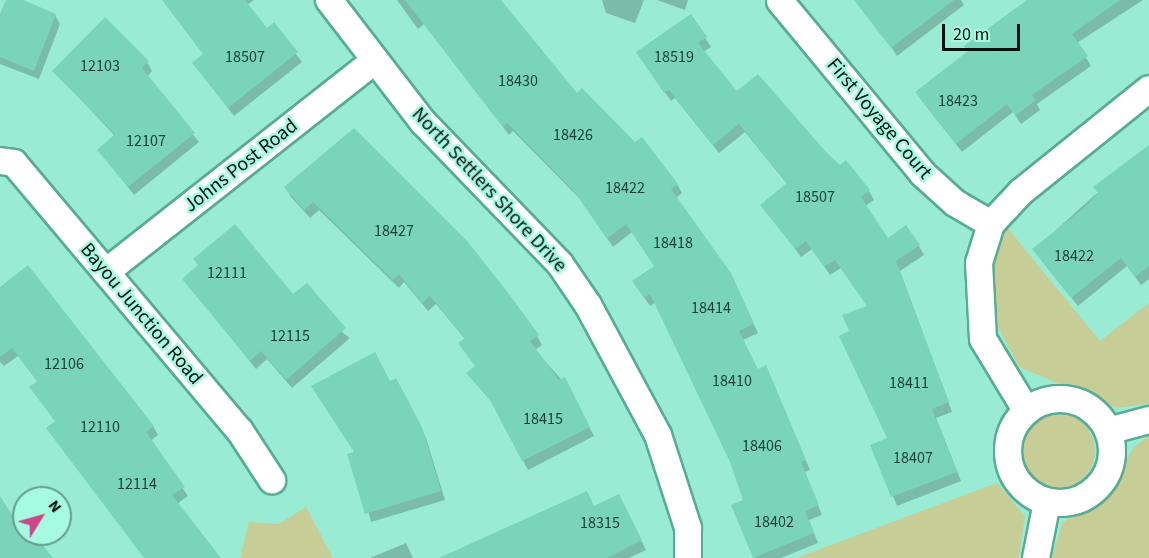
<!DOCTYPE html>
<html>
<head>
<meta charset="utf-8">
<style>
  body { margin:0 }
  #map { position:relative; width:1149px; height:558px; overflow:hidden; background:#99ecd3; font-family:"Source Sans 3",sans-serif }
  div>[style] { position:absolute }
  .green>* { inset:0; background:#c7cd97 }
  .round { border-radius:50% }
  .shadow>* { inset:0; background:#0003 }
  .building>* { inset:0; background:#79d4ba }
  .roads { filter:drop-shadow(2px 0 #58ab94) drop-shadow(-2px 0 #58ab94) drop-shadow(0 2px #58ab94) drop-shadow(0 -2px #58ab94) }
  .minor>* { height:26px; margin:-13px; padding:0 13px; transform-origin:13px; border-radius:13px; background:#fff }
  .minor>.ring { margin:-13px; padding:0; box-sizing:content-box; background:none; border:26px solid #fff; border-radius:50% }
  span { translate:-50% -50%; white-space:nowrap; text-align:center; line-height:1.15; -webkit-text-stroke:5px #a6fae0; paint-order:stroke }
  .number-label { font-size:16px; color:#1e4238 }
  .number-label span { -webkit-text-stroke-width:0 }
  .street-label { font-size:20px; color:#00120c }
  .north { position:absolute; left:12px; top:486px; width:60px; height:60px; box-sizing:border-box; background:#a6fae0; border:2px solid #649d8b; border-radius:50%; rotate:53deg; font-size:16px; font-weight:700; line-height:24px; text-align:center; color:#00120c }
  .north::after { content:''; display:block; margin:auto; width:21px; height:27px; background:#cc4688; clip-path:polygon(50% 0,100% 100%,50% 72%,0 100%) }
  .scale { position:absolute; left:942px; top:24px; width:78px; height:27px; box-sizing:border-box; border:3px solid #00120c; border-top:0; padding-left:8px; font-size:18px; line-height:21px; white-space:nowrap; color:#00120c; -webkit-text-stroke:4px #a6fae0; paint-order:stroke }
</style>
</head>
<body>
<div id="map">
  <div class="green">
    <i style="clip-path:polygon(1006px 226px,1100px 341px,1149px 303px,1149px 404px,1116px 408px,1019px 367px,992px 316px,993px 251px)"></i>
    <i class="round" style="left:1021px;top:414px;width:74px;height:74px"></i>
    <i style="clip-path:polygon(1149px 435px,1149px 558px,1052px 558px,1062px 523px,1106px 494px,1134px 447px)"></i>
    <i style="clip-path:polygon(997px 483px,1025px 516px,1019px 558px,796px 558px)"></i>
    <i style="clip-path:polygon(306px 507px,333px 558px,240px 558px,249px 522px,279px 524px)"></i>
  </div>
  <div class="shadow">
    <i style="clip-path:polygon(7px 0,55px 15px,60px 24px,39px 79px,0 64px,0 18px)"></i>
    <i style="clip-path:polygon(163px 0,254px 0,247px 5px,266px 30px,274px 24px,302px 62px,234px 116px,194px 63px,204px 55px)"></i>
    <i style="clip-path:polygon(397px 0,499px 0,577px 95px,677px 184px,682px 193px,676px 198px,735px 283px,758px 333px,743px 340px,758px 371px,770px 376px,810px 470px,805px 472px,822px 515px,809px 520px,818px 543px,781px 558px,755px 558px,733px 506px,745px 501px,731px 461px,656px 302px,650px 306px,639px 290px,655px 267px,632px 232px,613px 247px,581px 200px,513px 131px,509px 135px,424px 24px,418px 29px)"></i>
    <i style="clip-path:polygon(602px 0,644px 0,635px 23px,606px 13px)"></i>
    <i style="clip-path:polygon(657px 0,688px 0,685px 10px)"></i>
    <i style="clip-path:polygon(860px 0,961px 0,964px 5px,897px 56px)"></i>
    <i style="clip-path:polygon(1030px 0,1143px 0,1077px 43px,1091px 66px,1037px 104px,1040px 110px,1021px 124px,1013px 112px,962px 152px,922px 101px)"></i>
    <i style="clip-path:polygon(691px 16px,711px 47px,703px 52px,737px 93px,869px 191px,874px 200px,865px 206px,888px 240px,919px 246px,924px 255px,900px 271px,952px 412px,936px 418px,961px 481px,897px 506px,872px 445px,889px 439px,851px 332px,868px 307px,841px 268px,830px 275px,812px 249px,801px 257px,768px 212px,788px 185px,745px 132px,719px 153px,675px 98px,671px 101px,643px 61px)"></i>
    <i style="clip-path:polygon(147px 62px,152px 71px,147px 77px,199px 142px,134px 195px,99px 150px,115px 136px,54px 71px)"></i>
    <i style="clip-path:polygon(354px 130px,537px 336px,542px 345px,535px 350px,569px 388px,594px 436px,528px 470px,496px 408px,468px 373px,476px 367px,465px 339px,436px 304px,428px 311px,404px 282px,399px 288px,319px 210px,310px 218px,291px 197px,286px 188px)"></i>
    <i style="clip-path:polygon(1149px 146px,1149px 279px,1141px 285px,1127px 266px,1078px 306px,1034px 250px)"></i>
    <i style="clip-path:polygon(184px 279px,293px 296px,350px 338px,292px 388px,267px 359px,256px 369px)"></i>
    <i style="clip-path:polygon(0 289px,153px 426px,158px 435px,150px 441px,188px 496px,177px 504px,219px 558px,145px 558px,53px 437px,48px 428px,56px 422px,31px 387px,38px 382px,18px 356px,4px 366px,0 362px)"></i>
    <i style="clip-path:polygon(390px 382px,401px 388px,426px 438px,445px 500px,371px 522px,355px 453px)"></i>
    <i style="clip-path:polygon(0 497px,24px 534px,47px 558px,0 558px)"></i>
    <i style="clip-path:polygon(623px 504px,646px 550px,629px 558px,441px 558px,594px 507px)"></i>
    <i style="clip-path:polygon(406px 543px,413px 558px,370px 558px)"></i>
  </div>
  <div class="building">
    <i style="clip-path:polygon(6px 0,23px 0,56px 14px,34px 71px,0 57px,0 14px)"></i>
    <i style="clip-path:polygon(162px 0,245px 0,267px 28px,274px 22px,298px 52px,228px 108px,192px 63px,203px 54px)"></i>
    <i style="clip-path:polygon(405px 0,501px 0,577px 93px,582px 88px,635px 142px,642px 137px,678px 184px,671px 189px,731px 273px,754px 324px,739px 331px,758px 369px,766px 365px,806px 460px,801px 462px,819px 505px,805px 511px,814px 533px,753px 558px,731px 505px,743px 500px,730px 462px,650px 294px,644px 298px,632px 281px,654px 266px,626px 224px,607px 239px,574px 191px,507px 123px,503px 127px)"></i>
    <i style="clip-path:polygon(854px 0,954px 0,891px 48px)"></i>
    <i style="clip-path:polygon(1027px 0,1120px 0,1072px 34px,1088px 56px,1032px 95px,1036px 100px,1015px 116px,1007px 104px,956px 144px,915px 92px,968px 51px,964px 46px)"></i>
    <i style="clip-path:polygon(691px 14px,707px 37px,698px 43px,737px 91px,758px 74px,826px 152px,840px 165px,846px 160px,870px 190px,861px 197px,888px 238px,906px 225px,920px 245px,896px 261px,949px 402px,932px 409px,957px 472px,891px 497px,870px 445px,887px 438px,839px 336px,849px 331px,842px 315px,867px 306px,835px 260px,824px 267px,806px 241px,795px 249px,760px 205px,787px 183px,739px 124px,713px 145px,669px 90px,664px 93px,636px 52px)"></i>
    <i style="clip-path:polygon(105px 17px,149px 61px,142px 68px,195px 133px,128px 187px,97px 150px,115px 134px,52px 71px)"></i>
    <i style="clip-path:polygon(354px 128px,468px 242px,509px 294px,539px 335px,530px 341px,559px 380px,565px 377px,590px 427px,522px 461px,490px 400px,466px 373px,475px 366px,458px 343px,465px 338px,430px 296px,422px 303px,399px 274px,393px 280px,313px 202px,304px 210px,284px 187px)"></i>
    <i style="clip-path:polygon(1149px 145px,1149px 266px,1135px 277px,1121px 258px,1071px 298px,1032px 249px,1084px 208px,1098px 193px,1093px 187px)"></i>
    <i style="clip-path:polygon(235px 224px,293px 294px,307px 283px,346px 328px,286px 380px,261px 351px,250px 361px,182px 279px,198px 265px,193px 259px)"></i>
    <i style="clip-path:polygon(28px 265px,154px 426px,146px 432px,185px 487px,172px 495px,221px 558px,144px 558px,46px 428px,55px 421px,29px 387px,37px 381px,12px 348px,0 357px,0 287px)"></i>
    <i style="clip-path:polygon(375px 352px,390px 381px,396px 378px,422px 427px,441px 491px,365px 514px,347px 454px,354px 452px,311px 386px)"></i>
    <i style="clip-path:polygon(587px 491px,594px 506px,619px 494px,642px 540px,607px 558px,439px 558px)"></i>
    <i style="clip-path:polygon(0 496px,24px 534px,34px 534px,53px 558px,0 558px)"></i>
  </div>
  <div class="roads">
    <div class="minor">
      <i style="left:329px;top:0;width:154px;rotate:52.4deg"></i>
      <i style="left:423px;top:122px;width:197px;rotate:46deg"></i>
      <i style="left:560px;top:264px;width:50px;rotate:55.7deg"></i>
      <i style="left:588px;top:305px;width:148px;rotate:61.7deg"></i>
      <i style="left:658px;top:435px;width:98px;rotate:72.1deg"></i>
      <i style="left:688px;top:528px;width:30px;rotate:90deg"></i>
      <i style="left:780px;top:1px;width:224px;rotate:50.4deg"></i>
      <i style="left:923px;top:174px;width:43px;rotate:42.2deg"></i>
      <i style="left:955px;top:203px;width:42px;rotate:30.3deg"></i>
      <i style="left:0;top:161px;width:14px;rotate:8deg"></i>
      <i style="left:14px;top:163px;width:351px;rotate:49.9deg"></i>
      <i style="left:240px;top:431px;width:59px;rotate:56.9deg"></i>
      <i style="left:106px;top:272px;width:342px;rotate:-38.2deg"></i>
      <i class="ring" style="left:1008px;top:399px;width:78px;height:78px"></i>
      <i style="left:1026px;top:410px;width:83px;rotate:-121.2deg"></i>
      <i style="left:983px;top:339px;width:76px;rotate:-93deg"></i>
      <i style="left:979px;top:263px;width:41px;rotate:-72.9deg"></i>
      <i style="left:991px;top:224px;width:44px;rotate:-46.8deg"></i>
      <i style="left:1021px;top:192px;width:164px;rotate:-38.8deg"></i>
      <i style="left:1108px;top:431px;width:42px;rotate:-15deg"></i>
      <i style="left:1036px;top:558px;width:57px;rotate:-78.9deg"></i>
    </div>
  </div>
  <div class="number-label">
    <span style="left:245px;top:57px">18507</span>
    <span style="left:674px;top:57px">18519</span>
    <span style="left:100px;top:66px">12103</span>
    <span style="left:518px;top:81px">18430</span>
    <span style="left:958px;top:101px">18423</span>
    <span style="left:573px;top:135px">18426</span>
    <span style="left:146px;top:141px">12107</span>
    <span style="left:625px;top:188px">18422</span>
    <span style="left:815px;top:197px">18507</span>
    <span style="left:394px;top:231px">18427</span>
    <span style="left:673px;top:243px">18418</span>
    <span style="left:1074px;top:256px">18422</span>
    <span style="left:227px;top:273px">12111</span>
    <span style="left:711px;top:308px">18414</span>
    <span style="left:290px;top:336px">12115</span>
    <span style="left:64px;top:364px">12106</span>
    <span style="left:732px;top:381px">18410</span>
    <span style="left:909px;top:383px">18411</span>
    <span style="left:543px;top:419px">18415</span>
    <span style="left:100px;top:427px">12110</span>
    <span style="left:762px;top:446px">18406</span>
    <span style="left:913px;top:458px">18407</span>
    <span style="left:137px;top:484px">12114</span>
    <span style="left:774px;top:522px">18402</span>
    <span style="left:600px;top:523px">18315</span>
  </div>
  <div class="street-label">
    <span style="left:879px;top:119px;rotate:50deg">First Voyage Court</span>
    <span style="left:241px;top:166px;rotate:-38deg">Johns Post Road</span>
    <span style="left:489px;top:190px;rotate:47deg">North Settlers Shore Drive</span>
    <span style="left:141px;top:314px;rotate:50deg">Bayou Junction Road</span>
  </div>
  <div class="north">N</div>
  <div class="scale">20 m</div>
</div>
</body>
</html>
